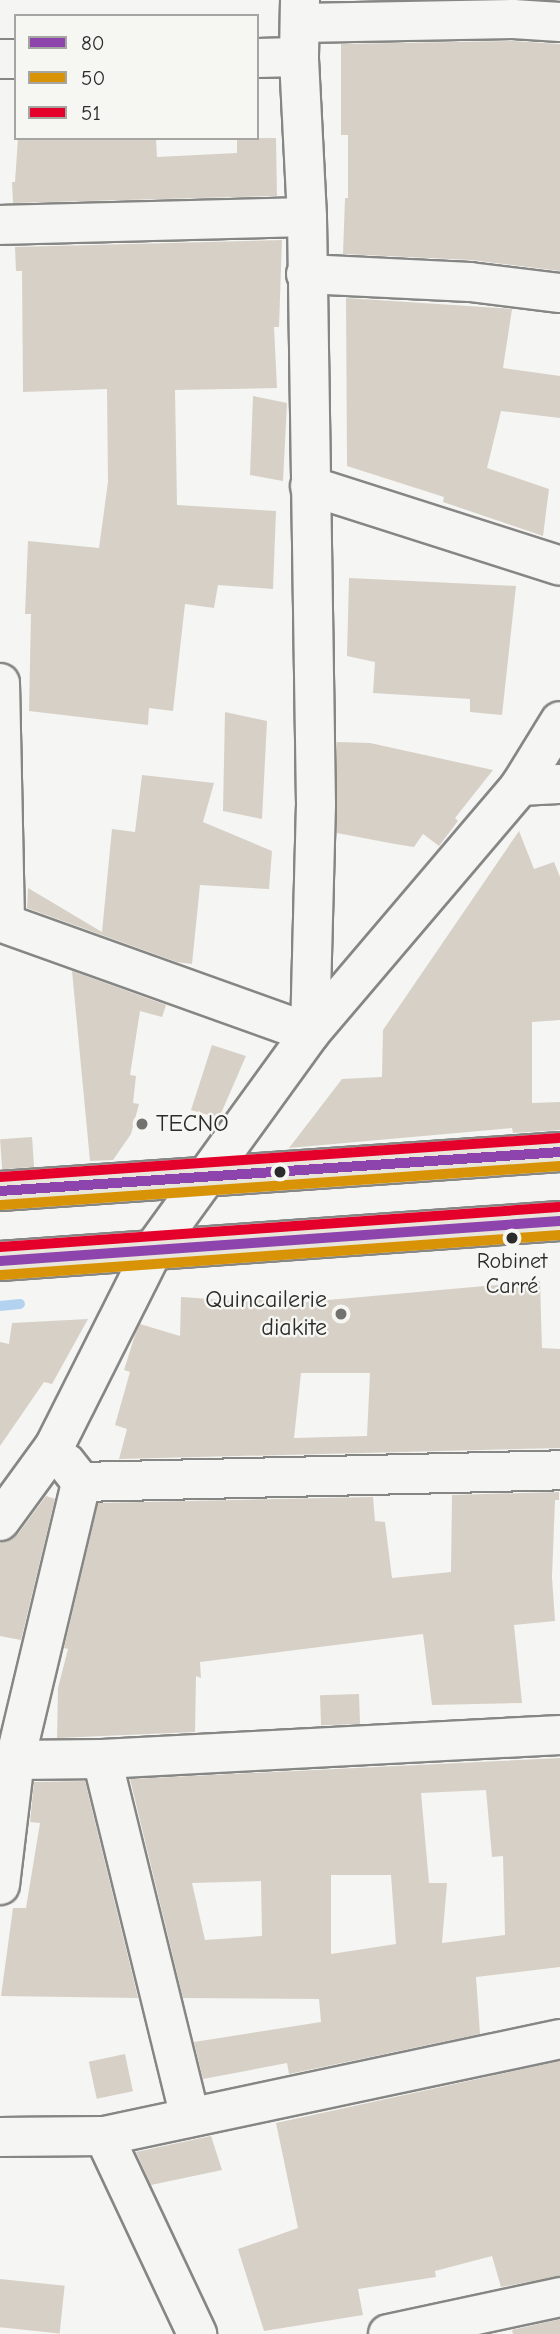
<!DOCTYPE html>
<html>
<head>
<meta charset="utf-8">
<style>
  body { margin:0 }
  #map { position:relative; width:560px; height:2334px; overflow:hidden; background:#f5f5f3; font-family:"Comic Neue",sans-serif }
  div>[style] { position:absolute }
  .stream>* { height:10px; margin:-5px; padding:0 5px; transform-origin:5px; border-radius:5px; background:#b2d2f0 }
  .building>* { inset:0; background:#d7d0c6; transform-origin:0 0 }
  .roads { filter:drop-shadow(2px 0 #868685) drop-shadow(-2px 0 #868685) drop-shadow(0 2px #868685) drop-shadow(0 -2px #868685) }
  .street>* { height:38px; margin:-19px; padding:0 19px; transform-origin:19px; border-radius:19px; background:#f5f5f3 }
  .primary>* { height:38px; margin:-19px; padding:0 19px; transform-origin:19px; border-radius:19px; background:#e8e6da }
  .bus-1>* { height:10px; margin:-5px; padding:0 5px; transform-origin:5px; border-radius:5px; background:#8e44ad }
  .bus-2>* { height:10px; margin:-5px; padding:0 5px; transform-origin:5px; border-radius:5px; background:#d89406 }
  .bus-3>* { height:10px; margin:-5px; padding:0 5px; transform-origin:5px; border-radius:5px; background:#e4002b }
  .dots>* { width:19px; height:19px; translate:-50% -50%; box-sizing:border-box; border:4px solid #f6f6f2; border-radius:50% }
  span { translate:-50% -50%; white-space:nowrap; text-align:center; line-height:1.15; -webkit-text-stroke:5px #f6f6f2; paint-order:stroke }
  .bus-label { font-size:22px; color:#2b2b2b }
  .poi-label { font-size:24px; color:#2b2b2b }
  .left { translate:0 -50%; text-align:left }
  .right { translate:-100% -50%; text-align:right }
  .legend { position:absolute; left:14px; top:14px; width:245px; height:126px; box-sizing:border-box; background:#f6f6f2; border:2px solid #a5a5a2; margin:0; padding:9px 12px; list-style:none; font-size:21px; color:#2b2b2b }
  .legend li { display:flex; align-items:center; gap:14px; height:35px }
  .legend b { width:35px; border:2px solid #a5a5a2 }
</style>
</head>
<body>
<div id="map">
  <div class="stream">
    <i style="left:0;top:1306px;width:20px;rotate:-6deg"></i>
  </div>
  <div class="building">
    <i style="clip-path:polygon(513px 41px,560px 44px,560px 271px,471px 260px,343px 254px,345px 198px,348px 198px,348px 135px,341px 135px,341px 44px)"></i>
    <i style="clip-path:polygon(18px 138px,156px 138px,157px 157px,237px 153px,237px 138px,276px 138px,277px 196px,13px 203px,12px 182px,15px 182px)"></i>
    <i style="clip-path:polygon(282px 240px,279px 327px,274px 327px,277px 388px,175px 390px,177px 505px,276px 511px,273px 589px,218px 585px,214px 608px,185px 604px,173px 711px,149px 708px,148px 725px,29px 711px,31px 614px,25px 614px,28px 541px,99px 548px,108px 482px,107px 389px,23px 392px,22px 271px,16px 271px,15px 247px)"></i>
    <i style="clip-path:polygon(346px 298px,512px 309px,503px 368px,560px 376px,560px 418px,501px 411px,487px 468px,549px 489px,543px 536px,443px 502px,444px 497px,347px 466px)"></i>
    <i style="clip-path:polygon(253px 396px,287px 403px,283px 481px,250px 475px)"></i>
    <i style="clip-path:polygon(349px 578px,516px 586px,502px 715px,470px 712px,470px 699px,373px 693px,375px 662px,347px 656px)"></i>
    <i style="clip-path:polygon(225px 712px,267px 721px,262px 819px,223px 811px)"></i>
    <i style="clip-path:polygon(337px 742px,370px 743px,493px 770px,455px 818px,458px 821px,439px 846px,423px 834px,414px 847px,395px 844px,337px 833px)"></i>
    <i style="clip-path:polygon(142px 775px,214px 783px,203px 822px,272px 851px,269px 889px,200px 885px,192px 964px,177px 962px,27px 908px,28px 888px,102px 932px,112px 829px,135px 832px)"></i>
    <i style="clip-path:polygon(519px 831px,534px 869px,554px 862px,560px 877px,560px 1020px,532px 1022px,532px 1103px,560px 1102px,560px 1130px,513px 1133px,512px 1128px,289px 1148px,342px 1079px,382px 1077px,383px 1030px)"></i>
    <i style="clip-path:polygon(72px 971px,166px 1005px,162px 1017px,140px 1011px,130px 1075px,136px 1076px,133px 1103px,139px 1104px,131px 1134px,113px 1160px,90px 1161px)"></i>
    <i style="clip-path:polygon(212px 1045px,246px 1056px,219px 1118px,191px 1110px)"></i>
    <i style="left:32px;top:1137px;width:30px;height:32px;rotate:86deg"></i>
    <i style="clip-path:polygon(evenodd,540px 1281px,542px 1348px,560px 1349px,560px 1448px,119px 1459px,127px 1429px,115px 1425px,130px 1372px,124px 1370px,135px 1335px,140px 1324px,180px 1336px,181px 1297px,254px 1302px,254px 1296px,284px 1297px,283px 1304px,540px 1281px,301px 1373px,370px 1373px,367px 1436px,294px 1438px,301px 1373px)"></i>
    <i style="clip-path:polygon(88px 1319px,52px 1384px,44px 1382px,0 1446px,0 1342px,9px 1344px,12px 1323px)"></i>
    <i style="clip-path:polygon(559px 1492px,559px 1500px,555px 1500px,552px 1577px,555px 1621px,514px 1625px,522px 1703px,432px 1705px,423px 1634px,200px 1662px,201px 1678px,196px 1676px,195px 1732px,57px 1738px,58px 1688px,68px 1649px,64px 1648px,98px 1503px,373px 1497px,375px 1521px,385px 1522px,392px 1578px,451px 1572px,452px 1495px)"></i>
    <i style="clip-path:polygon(46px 1496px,55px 1499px,21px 1640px,0 1636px,0 1543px,18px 1534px)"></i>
    <i style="left:359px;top:1694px;width:30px;height:39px;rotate:88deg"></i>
    <i style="clip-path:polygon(evenodd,560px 1758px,560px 1967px,476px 1977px,480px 2034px,289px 2074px,287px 2063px,203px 2079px,194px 2042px,321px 2022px,319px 1999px,183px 1998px,130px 1779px,560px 1758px,486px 1790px,492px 1857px,503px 1856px,505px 1935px,442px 1943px,447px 1883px,429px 1883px,421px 1793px,486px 1790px,560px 1758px,331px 1875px,391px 1875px,396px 1944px,331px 1954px,331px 1875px,560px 1758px,261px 1881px,262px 1936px,205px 1940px,192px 1883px,261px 1881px)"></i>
    <i style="clip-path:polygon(85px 1781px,138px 1998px,1px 1996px,13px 1908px,26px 1908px,40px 1823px,30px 1822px,34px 1782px)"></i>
    <i style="left:125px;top:2054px;width:38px;height:37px;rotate:78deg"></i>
    <i style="clip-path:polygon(560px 2061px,560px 2276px,501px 2287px,492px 2256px,435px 2271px,436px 2277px,358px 2289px,363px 2315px,264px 2331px,238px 2249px,298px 2228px,276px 2123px)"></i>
    <i style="clip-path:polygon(211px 2136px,222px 2170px,151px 2185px,136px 2152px)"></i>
    <i style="left:0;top:2279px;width:65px;height:48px;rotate:6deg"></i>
    <i style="clip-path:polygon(560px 2319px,560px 2334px,513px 2334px,512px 2330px)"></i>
  </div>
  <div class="roads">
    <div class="street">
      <i style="left:301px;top:23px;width:212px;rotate:-1.1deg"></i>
      <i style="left:513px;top:19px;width:47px;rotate:3.7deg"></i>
      <i style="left:257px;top:58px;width:42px;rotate:-1.4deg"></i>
      <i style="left:0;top:59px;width:16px"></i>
      <i style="left:0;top:225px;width:307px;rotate:-1.5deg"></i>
      <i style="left:306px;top:274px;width:164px;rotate:2.8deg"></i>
      <i style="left:470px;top:282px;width:91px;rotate:7deg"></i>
      <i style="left:310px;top:486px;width:262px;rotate:17.7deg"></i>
      <i style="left:0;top:683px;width:240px;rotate:88.8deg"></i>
      <i style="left:520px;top:786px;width:40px;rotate:-2.9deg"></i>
      <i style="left:0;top:922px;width:329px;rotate:19.7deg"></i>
      <i style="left:310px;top:1033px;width:229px;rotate:-88.5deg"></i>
      <i style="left:316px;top:804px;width:587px;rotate:-90.88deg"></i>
      <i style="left:307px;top:217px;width:160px;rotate:-92.9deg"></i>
      <i style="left:299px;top:57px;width:57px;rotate:-89deg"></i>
      <i style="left:81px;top:1482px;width:479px;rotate:-1.4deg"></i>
      <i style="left:0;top:1521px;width:92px;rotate:-53.9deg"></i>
      <i style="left:54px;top:1447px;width:220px;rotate:-63.3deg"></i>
      <i style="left:153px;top:1250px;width:268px;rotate:-54.1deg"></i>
      <i style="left:310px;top:1033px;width:324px;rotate:-49.6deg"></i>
      <i style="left:520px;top:786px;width:76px;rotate:-58.4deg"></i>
      <i style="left:102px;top:1759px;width:369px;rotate:76.2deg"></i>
      <i style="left:15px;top:1760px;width:87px;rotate:-0.7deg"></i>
      <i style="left:102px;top:1759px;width:459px;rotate:-3deg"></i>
      <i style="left:0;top:1885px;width:126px;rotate:-83.2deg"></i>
      <i style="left:15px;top:1760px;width:286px;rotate:-76.6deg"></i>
      <i style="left:81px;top:1482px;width:24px;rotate:-128deg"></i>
      <i style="left:104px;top:2136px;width:219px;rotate:64.8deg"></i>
      <i style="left:0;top:2137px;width:104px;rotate:-0.6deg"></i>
      <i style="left:104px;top:2136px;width:466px;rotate:-12deg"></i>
      <i style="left:388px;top:2334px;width:176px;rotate:-12.1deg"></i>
    </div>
    <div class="primary">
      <i style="left:0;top:1191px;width:561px;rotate:-3.98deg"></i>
      <i style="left:0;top:1261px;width:561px;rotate:-4.09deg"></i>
    </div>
  </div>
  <div class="bus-1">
    <i style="left:0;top:1191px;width:561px;rotate:-3.98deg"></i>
    <i style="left:0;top:1261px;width:561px;rotate:-4.09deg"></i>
  </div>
  <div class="bus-2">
    <i style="left:1px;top:1205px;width:560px;rotate:-3.99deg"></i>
    <i style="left:1px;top:1275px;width:560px;rotate:-4.09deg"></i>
  </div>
  <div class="bus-3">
    <i style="left:0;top:1177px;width:560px;rotate:-3.99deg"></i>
    <i style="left:0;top:1247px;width:560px;rotate:-4.09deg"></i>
  </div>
  <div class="dots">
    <i style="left:142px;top:1124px;background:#727271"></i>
    <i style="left:280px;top:1172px;background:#2b2b2b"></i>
    <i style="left:512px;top:1238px;background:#2b2b2b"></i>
    <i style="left:341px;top:1314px;background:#727271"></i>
  </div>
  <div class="bus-label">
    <span style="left:512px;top:1274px">Robinet<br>Carré</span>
  </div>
  <div class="poi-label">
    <span class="left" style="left:156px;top:1124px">TECNO</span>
    <span class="right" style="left:327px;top:1314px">Quincailerie<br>diakite</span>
  </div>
  <ul class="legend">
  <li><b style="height:9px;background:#8e44ad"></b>80</li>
  <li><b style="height:9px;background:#d89406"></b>50</li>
  <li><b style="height:9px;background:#e4002b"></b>51</li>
  </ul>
</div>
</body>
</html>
